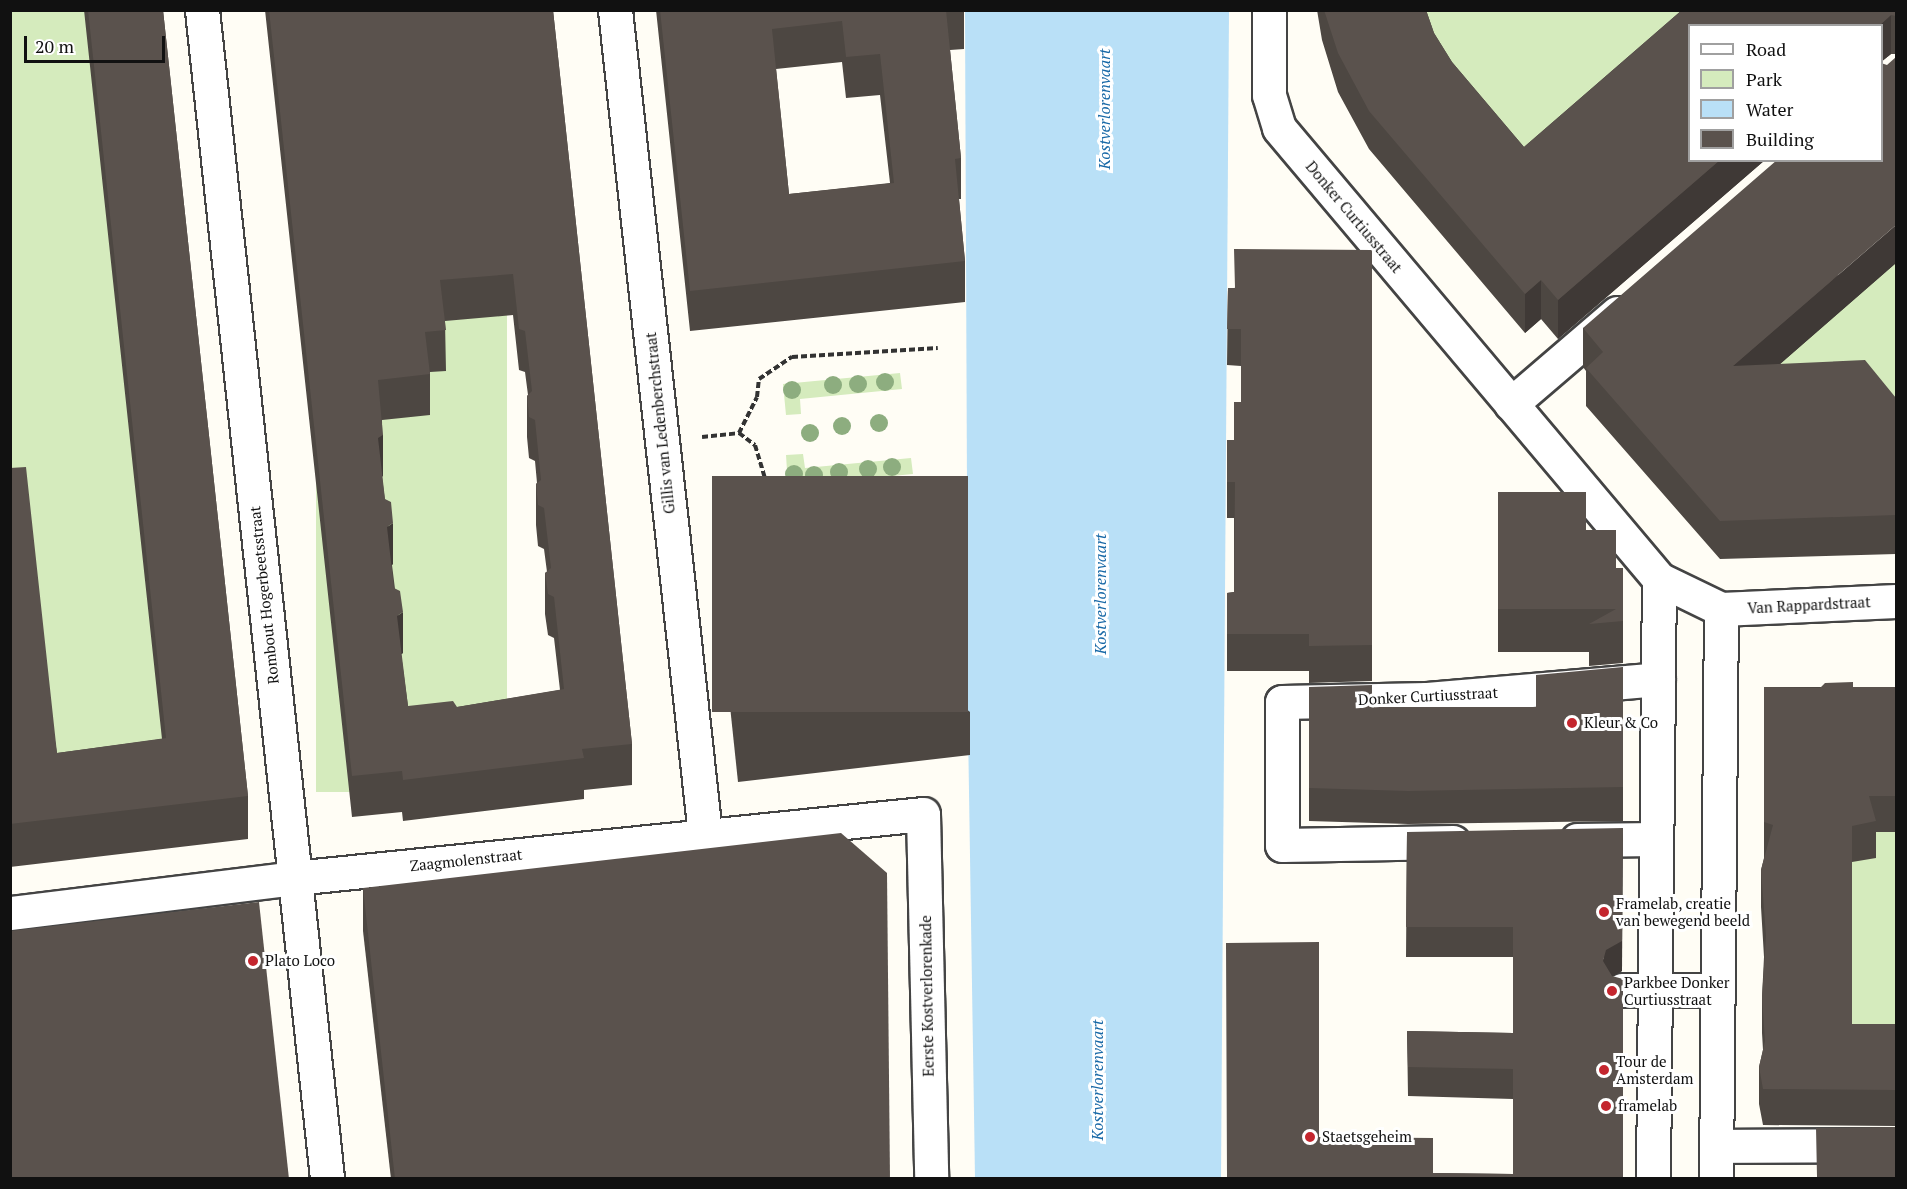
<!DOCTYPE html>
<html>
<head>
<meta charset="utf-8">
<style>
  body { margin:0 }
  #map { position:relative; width:1907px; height:1189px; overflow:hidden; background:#fffdf5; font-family:"PT Serif",serif }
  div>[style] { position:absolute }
  .green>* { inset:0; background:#d5ebbd; transform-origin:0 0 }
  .water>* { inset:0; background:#b9e0f7 }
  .path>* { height:4px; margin-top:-2px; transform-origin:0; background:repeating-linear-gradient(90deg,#333 0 6px,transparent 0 9px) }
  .roads { filter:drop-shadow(2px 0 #444) drop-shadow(-2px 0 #444) drop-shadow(0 2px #444) drop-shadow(0 -2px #444) }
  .minor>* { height:33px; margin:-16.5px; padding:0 16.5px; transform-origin:16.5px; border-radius:16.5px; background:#fff }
  .trees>* { width:18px; height:18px; margin:-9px; border-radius:50%; background:#8dad7f }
  .wall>* { inset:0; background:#4d4742 }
  .shaded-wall>* { inset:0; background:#3f3936; transform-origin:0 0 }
  .building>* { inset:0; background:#5a524d; transform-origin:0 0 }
  .dots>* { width:16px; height:16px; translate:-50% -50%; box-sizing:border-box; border:3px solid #fff; border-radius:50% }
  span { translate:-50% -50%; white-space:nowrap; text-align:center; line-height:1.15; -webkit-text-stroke:6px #fff; paint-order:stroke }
  .street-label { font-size:15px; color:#111 }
  .poi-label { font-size:15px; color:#111 }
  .left { translate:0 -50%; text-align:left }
  .water-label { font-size:16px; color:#1768a6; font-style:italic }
  .frame { position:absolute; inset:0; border:12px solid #111; pointer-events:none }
  .legend { position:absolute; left:1688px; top:24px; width:195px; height:138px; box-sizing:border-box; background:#fff; border:2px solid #a0a0a0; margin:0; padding:8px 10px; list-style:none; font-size:18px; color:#111 }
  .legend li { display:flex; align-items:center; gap:12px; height:30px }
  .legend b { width:30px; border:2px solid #a0a0a0 }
  .scale { position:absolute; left:24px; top:36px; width:141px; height:27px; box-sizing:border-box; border:3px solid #111; border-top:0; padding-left:8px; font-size:18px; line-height:21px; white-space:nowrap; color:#111; -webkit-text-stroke:4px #fff; paint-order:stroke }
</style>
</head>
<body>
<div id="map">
  <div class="green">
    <i style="clip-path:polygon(10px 11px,113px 11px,182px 801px,21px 816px,10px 725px)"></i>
    <i style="left:316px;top:11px;width:191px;height:781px"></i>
    <i style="clip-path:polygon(1417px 11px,1796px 11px,1690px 26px,1538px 226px)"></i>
    <i style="clip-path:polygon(1896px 249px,1896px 503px,1696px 427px)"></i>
    <i style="clip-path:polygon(900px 373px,902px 389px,800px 399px,801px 414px,786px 415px,783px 384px)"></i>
    <i style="clip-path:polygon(803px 454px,805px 468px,911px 458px,913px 474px,788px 486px,786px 455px)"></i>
    <i style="clip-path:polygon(1844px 792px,1896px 796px,1896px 1087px,1824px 1097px)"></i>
  </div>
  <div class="water">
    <i style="clip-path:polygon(965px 11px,1229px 11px,1221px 1178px,975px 1178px,968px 727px)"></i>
  </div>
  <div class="path">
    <i style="left:739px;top:433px;width:40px;rotate:-63.4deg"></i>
    <i style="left:757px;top:397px;width:18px;rotate:-84deg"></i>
    <i style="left:759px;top:379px;width:40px;rotate:-34deg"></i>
    <i style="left:792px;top:357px;width:146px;rotate:-3.5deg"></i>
    <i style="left:702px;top:437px;width:37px;rotate:-6deg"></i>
    <i style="left:739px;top:433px;width:20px;rotate:37deg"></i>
    <i style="left:755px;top:445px;width:42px;rotate:73.3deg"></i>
    <i style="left:767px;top:485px;width:20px;rotate:45deg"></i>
  </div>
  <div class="roads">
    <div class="minor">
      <i style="left:202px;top:10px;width:1175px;rotate:83.89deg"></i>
      <i style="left:615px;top:10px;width:830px;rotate:83.77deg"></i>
      <i style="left:1269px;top:10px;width:85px;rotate:90deg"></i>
      <i style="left:1269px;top:95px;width:34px;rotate:73deg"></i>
      <i style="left:1279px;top:128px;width:590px;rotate:49.88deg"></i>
      <i style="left:1659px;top:579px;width:69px;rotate:25.8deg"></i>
      <i style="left:1721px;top:609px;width:175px;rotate:-2.6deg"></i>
      <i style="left:1511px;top:404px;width:140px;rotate:-40.6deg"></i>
      <i style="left:1577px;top:840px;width:79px;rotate:-0.7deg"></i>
      <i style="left:1453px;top:842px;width:171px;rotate:179deg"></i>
      <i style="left:1282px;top:845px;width:143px;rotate:-90deg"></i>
      <i style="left:1282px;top:702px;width:145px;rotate:-1.2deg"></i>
      <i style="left:1427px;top:699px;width:232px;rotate:-4.9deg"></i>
      <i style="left:10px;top:913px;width:286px;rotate:-7deg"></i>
      <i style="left:294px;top:878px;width:632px;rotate:-5.81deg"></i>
      <i style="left:923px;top:814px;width:364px;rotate:88.7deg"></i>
      <i style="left:1622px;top:990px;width:96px"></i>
      <i style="left:1717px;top:1146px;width:179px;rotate:-0.3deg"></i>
      <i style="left:1653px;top:1178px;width:599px;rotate:-89.43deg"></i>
      <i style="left:1716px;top:1178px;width:569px;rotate:-89.5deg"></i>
    </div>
  </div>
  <div class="trees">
    <i style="left:885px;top:382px"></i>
    <i style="left:858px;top:384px"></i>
    <i style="left:833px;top:385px"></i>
    <i style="left:792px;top:390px"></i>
    <i style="left:879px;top:423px"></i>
    <i style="left:842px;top:426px"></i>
    <i style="left:810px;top:433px"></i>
    <i style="left:892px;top:467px"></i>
    <i style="left:868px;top:469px"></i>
    <i style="left:839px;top:472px"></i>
    <i style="left:794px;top:474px"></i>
    <i style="left:814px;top:475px"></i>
  </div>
  <div class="wall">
    <i style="clip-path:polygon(84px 10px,163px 10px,248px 796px,248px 839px,10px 867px,10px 468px,57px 753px,162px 739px)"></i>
    <i style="clip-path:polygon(evenodd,265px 10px,553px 10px,632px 744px,632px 785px,584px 790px,584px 799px,403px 821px,402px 812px,352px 817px,265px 10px,513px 315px,519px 370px,525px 372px,528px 395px,527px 396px,527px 437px,529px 458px,535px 461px,537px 483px,536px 484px,536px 525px,538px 546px,544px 549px,547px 572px,545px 573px,545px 614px,548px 635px,554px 638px,560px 690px,457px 707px,408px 706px,401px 654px,403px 653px,392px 565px,393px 564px,382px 477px,383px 476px,382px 420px,430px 415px,430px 372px,446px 371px,445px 321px,513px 315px)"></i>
    <i style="clip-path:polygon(evenodd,656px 10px,964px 10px,964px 49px,950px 50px,961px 158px,961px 199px,959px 199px,965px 261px,965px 302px,690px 331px,656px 10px,842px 62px,846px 98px,880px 95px,890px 183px,789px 194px,776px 69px,842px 62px)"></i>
    <i style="clip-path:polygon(1317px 10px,1426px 10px,1434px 33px,1452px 62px,1524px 147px,1682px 10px,1896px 10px,1896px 54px,1891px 54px,1881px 62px,1881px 26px,1689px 26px,1689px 160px,1765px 160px,1558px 339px,1541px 319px,1525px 333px,1369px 149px,1338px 92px,1322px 40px)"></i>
    <i style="clip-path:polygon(1372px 250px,1372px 681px,1309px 683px,1309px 671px,1227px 671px,1227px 593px,1234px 592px,1234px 518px,1227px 518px,1227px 440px,1234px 440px,1241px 402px,1241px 366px,1227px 365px,1228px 288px,1234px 288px)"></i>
    <i style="clip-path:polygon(1896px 263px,1780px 364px,1896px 398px,1896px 554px,1720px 559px,1586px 406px,1586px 371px,1583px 367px,1583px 328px)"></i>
    <i style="clip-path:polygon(1498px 492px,1586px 530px,1616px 568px,1623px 568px,1623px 663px,1589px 666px,1589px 652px,1498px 652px)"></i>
    <i style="clip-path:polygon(713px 503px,970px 712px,970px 755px,738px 782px,713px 545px)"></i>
    <i style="clip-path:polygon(1623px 667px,1623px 821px,1408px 824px,1309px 821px,1309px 687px,1372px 707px,1536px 707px)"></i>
    <i style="clip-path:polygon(1764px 687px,1896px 687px,1896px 832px,1876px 832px,1876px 858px,1852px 862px,1852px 1024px,1896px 1024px,1896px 1126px,1763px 1125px,1759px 1104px,1759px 1067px,1763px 1050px,1762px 1033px,1762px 997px,1764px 957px,1761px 907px,1761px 870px,1764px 858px)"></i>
    <i style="clip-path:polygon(1407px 832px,1622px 971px,1613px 976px,1623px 1179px,1227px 1179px,1319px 1137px,1433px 1173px,1513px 1174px,1513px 1099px,1408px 1096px,1407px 1031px,1513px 1033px,1513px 957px,1406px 957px)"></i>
    <i style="clip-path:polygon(363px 888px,890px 1179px,391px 1179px,363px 931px)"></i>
  </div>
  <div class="shaded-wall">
    <i style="clip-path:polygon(1891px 15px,1891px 54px,1881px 62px,1881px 26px,1879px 26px)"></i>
    <i style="clip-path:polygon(1720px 160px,1765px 160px,1558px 339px,1558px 300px)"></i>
    <i style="clip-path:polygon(1896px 225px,1896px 263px,1733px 405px,1733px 366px)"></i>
    <i style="clip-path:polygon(1541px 280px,1541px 319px,1525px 333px,1525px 294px)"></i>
    <i style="left:383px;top:435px;width:41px;height:6px;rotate:90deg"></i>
    <i style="clip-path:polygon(393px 523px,393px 564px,387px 568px,387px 527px)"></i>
    <i style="clip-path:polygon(403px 612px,403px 653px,397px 657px,397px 616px)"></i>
    <i style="clip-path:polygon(1623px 828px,1622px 971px,1606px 980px,1603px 961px)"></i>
  </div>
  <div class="building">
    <i style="clip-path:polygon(88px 10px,163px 10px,248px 796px,10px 824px,10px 468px,26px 467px,57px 753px,166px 738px)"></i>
    <i style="clip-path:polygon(evenodd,269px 10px,553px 10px,632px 744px,582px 749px,584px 758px,403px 780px,402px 771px,352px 776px,269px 10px,513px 274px,519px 329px,525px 331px,532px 391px,527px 396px,529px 417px,535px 420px,541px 480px,536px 484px,538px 505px,544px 508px,551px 568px,545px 573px,548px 594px,554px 597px,564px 689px,457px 707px,453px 701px,408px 706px,397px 616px,403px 612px,400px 591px,394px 588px,387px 527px,393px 523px,391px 502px,385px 499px,378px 438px,383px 435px,378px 380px,430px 374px,425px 332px,446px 330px,440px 280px,513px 274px)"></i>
    <i style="clip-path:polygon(evenodd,660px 10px,946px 10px,961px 158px,955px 159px,965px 261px,690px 291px,660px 10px,842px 21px,846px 57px,880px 54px,894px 183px,789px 194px,772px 29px,842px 21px)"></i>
    <i style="clip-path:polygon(1324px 10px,1426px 10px,1434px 33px,1452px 62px,1524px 147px,1682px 10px,1896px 10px,1896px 16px,1891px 15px,1879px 26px,1689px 26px,1689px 160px,1720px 160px,1558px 300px,1541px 280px,1525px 294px,1369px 111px,1338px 53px)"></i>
    <i style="clip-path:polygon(1896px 57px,1896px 225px,1733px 366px,1865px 360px,1896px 398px,1896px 515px,1720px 521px,1586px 368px,1603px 352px,1583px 328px,1777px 160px,1881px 160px,1881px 63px,1887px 65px)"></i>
    <i style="clip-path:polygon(1234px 249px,1372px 250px,1372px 645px,1309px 646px,1309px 634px,1227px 634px,1227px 593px,1234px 592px,1235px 482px,1227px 482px,1227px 440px,1234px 440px,1234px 402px,1241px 402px,1241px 329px,1227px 329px,1228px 288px,1235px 288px)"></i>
    <i style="left:968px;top:476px;width:236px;height:256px;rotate:90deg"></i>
    <i style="clip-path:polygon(1498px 492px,1586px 492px,1586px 530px,1616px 530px,1616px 568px,1623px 568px,1623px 621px,1589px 624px,1616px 609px,1498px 609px)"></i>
    <i style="clip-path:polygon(1623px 667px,1623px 787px,1408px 791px,1309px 788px,1309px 687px,1372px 685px,1372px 707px,1536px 707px,1536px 675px)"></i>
    <i style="clip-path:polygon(1853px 682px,1853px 687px,1896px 687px,1896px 796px,1869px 796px,1876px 821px,1852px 826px,1852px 1024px,1896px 1024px,1896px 1090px,1763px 1089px,1759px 1067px,1765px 1041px,1762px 997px,1766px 936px,1761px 870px,1773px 825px,1764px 822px,1764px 687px,1820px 688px,1825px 683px)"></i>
    <i style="clip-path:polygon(1623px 828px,1622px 941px,1606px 950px,1603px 961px,1612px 976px,1623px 979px,1623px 1179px,1227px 1179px,1226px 943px,1319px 942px,1319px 1137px,1433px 1138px,1433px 1173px,1513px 1174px,1513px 1069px,1408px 1067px,1407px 1031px,1513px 1033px,1513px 927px,1406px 927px,1407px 832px)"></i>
    <i style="clip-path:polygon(841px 833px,887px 873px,890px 1179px,395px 1179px,363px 888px)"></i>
    <i style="clip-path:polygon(259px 902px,289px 1179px,10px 1179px,10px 931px)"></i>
    <i style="clip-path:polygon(1896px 1127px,1896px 1179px,1763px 1179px,1763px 1177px,1817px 1177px,1816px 1128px)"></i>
  </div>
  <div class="dots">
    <i style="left:1572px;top:723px;background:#c4262e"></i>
    <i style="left:1604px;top:912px;background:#c4262e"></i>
    <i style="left:253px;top:961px;background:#c4262e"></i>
    <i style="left:1612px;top:991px;background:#c4262e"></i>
    <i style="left:1604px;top:1070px;background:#c4262e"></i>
    <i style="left:1606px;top:1106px;background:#c4262e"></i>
    <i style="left:1310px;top:1137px;background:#c4262e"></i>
  </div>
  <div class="street-label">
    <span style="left:1354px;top:217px;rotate:50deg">Donker Curtiusstraat</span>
    <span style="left:660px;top:423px;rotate:-96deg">Gillis van Ledenberchstraat</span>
    <span style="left:264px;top:595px;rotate:-96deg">Rombout Hogerbeetsstraat</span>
    <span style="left:1809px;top:605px;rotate:-3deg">Van Rappardstraat</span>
    <span style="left:1428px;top:696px;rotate:-3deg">Donker Curtiusstraat</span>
    <span style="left:466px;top:860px;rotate:-6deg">Zaagmolenstraat</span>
    <span style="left:927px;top:996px;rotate:-91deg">Eerste Kostverlorenkade</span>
  </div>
  <div class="poi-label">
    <span class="left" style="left:1584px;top:723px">Kleur &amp; Co</span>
    <span class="left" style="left:1616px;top:912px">Framelab, creatie<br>van bewegend beeld</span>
    <span class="left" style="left:265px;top:961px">Plato Loco</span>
    <span class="left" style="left:1624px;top:991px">Parkbee Donker<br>Curtiusstraat</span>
    <span class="left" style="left:1616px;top:1070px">Tour de<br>Amsterdam</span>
    <span class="left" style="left:1618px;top:1106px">framelab</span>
    <span class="left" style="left:1322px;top:1137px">Staetsgeheim</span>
  </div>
  <div class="water-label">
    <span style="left:1104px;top:109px;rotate:-90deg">Kostverlorenvaart</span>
    <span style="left:1100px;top:594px;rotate:-90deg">Kostverlorenvaart</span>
    <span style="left:1097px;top:1080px;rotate:-90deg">Kostverlorenvaart</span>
  </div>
  <div class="frame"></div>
  <ul class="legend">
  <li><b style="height:8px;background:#fff"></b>Road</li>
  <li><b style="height:16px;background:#d5ebbd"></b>Park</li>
  <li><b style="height:16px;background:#b9e0f7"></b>Water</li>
  <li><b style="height:16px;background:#5a524d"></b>Building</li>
  </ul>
  <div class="scale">20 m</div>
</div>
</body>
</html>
